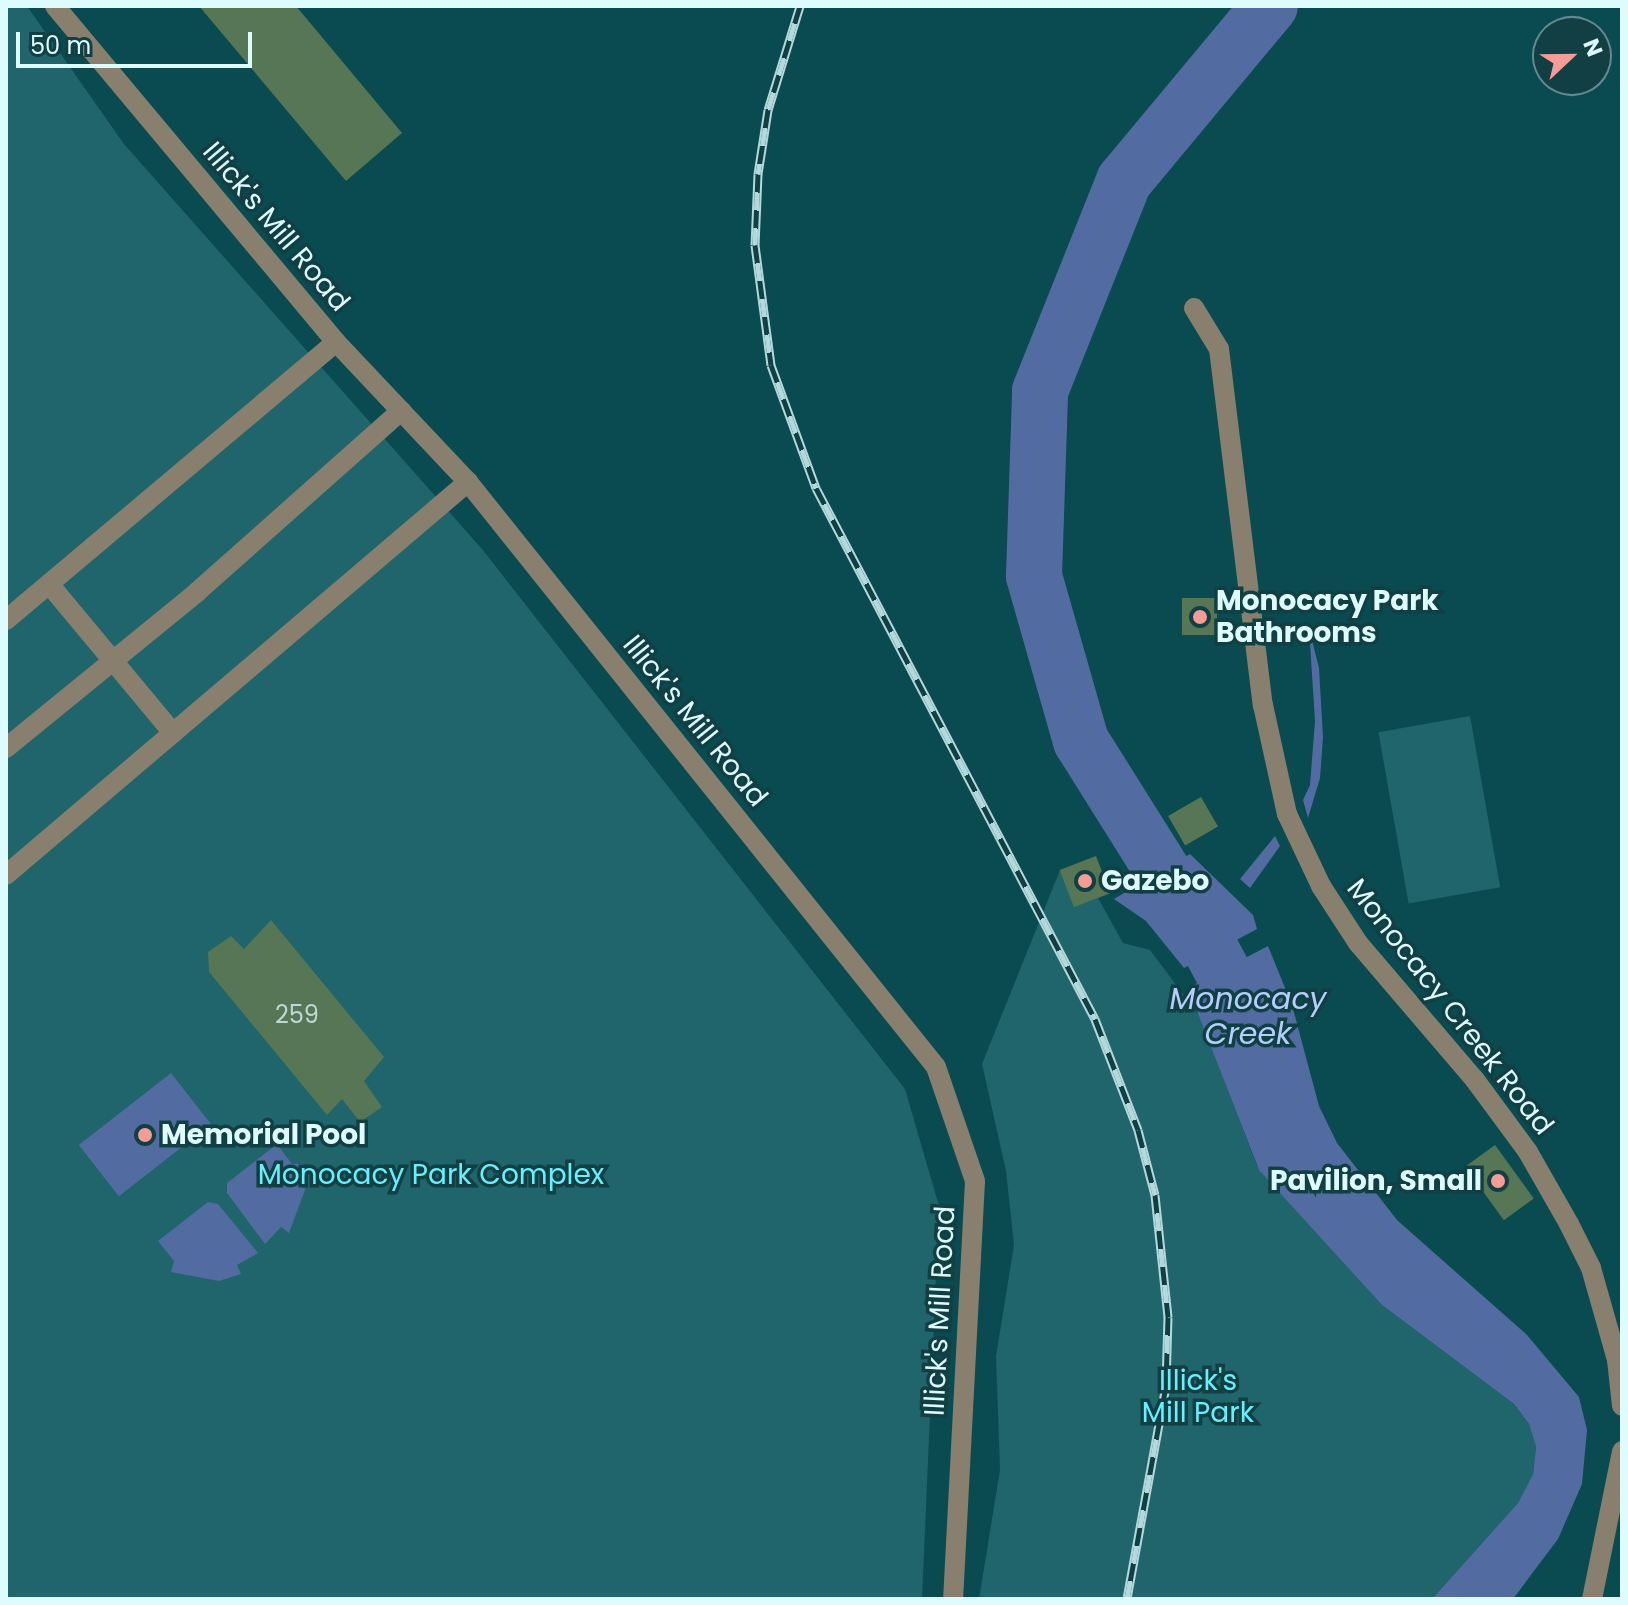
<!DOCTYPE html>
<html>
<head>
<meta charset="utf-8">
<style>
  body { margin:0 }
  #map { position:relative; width:1628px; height:1605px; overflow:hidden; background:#094b51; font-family:Poppins,sans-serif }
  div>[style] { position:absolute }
  .green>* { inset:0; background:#1f656b; transform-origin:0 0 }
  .water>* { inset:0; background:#526ca1; transform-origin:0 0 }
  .river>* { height:56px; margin:-28px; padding:0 28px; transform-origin:28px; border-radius:28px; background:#526ca1 }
  .building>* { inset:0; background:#577656; transform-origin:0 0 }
  .minor>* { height:20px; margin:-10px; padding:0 10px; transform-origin:10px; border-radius:10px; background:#887f6e }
  .rail>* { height:9px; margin-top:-4.5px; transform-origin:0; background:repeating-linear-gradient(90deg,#113f43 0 18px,#b4d8dc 0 36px); box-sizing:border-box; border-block:2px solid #b4d8dc }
  .dots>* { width:22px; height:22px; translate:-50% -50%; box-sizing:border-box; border:4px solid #113f43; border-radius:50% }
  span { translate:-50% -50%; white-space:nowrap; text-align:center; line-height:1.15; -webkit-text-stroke:7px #113f43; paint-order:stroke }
  .number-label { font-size:24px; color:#bcdad4 }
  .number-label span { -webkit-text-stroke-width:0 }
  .street-label { font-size:28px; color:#defbfe }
  .poi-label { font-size:28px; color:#defbfe; font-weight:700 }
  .left { translate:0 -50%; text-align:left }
  .right { translate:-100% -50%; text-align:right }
  .park-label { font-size:28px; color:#67effc }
  .water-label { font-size:30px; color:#b6cefd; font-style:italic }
  .frame { position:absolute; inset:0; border:8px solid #defbfe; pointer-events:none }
  .north { position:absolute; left:1532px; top:16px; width:80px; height:80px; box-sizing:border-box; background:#113f43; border:2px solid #638a8e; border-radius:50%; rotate:68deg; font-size:22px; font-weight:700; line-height:32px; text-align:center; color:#defbfe }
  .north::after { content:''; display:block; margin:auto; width:28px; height:36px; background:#f59c96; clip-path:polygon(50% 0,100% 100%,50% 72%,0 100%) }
  .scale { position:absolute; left:16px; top:32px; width:236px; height:36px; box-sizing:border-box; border:4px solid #defbfe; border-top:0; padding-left:10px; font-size:24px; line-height:28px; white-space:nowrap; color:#defbfe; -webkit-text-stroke:6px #113f43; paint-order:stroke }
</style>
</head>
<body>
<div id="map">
  <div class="green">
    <i style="clip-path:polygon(6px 6px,27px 6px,124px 144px,482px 549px,905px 1089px,939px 1206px,922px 1599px,6px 1599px)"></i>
    <i style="left:1470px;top:716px;width:174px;height:93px;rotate:80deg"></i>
    <i style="clip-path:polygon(1060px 870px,1076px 906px,1098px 898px,1123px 943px,1150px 950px,1200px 1017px,1257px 1166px,1382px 1305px,1514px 1404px,1529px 1424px,1536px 1447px,1533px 1474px,1518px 1503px,1432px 1599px,979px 1599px,1000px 1470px,996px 1356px,1014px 1245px,1006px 1171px,982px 1064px)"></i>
  </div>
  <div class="water">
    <i style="clip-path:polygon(1309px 628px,1319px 668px,1323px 737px,1320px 778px,1308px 818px,1303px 800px,1310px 785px,1315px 721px)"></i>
    <i style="clip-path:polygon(1275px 836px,1280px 846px,1250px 888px,1240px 879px)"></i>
    <i style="clip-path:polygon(1190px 854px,1253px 915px,1257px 929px,1184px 968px,1146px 921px,1114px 899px)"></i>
    <i style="clip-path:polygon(1268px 946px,1292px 1005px,1319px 1106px,1337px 1143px,1397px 1220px,1527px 1335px,1579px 1397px,1587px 1430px,1582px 1484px,1558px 1539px,1513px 1599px,1432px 1599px,1518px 1503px,1533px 1474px,1536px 1447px,1529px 1424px,1514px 1404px,1382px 1305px,1259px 1170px,1188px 988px)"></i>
    <i style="left:171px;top:1073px;width:65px;height:117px;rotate:52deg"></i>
    <i style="clip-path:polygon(277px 1144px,292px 1164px,304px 1164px,305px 1190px,289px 1233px,281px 1227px,265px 1244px,227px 1193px,227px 1183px)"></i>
    <i style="clip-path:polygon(208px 1202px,218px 1204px,258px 1253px,237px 1265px,241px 1274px,219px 1281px,171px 1272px,174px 1261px,158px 1241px)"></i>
  </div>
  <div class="river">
    <i style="left:1259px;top:1039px;width:116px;rotate:-118.3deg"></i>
    <i style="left:1204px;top:937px;width:231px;rotate:-122.1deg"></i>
    <i style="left:1081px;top:741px;width:172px;rotate:-105.9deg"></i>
    <i style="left:1034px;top:576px;width:185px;rotate:-88.1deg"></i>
    <i style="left:1040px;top:391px;width:226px;rotate:-68.2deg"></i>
    <i style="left:1124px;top:181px;width:228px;rotate:-50.2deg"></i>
  </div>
  <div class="building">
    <i style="clip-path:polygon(199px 6px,296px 6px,402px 133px,346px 181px)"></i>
    <i style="left:1217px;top:598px;width:37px;height:35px;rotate:90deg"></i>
    <i style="left:1201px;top:797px;width:34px;height:38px;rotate:60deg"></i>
    <i style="left:1096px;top:856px;width:40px;height:39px;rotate:69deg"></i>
    <i style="clip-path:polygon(271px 920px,384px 1057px,364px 1081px,382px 1107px,360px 1122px,342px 1099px,327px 1115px,209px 972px,208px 952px,231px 936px,244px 949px)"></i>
    <i style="left:1495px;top:1145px;width:66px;height:37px;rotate:54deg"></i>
  </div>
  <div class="minor">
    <i style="left:55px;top:6px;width:438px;rotate:50.1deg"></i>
    <i style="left:336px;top:342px;width:192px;rotate:46.7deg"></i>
    <i style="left:468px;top:482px;width:749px;rotate:51.34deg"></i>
    <i style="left:936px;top:1067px;width:120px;rotate:71.1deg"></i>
    <i style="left:975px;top:1181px;width:419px;rotate:93deg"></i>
    <i style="left:1194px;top:308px;width:48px;rotate:58.6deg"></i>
    <i style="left:1219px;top:349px;width:359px;rotate:83deg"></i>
    <i style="left:1263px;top:705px;width:112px;rotate:77.6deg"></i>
    <i style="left:1287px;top:814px;width:80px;rotate:64.7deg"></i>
    <i style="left:1321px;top:886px;width:68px;rotate:57deg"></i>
    <i style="left:1358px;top:943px;width:180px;rotate:49.5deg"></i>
    <i style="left:1475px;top:1080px;width:89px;rotate:53.6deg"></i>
    <i style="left:1528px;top:1152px;width:83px;rotate:60.3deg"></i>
    <i style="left:1569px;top:1224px;width:49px;rotate:63.4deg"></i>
    <i style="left:1591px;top:1268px;width:96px;rotate:74.2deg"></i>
    <i style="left:1617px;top:1360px;width:46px;rotate:83.8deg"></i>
    <i style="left:49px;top:584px;width:194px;rotate:50.2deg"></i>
    <i style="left:6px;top:620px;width:431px;rotate:-40.1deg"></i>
    <i style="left:6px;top:748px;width:247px;rotate:-39.2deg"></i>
    <i style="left:197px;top:592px;width:273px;rotate:-41.6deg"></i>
    <i style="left:6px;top:875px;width:607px;rotate:-40.39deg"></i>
    <i style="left:1592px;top:1599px;width:151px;rotate:-78.5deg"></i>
  </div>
  <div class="rail">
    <i style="left:800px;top:6px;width:109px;rotate:107.1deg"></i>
    <i style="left:768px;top:110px;width:65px;rotate:98.9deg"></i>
    <i style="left:758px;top:174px;width:71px;rotate:92.4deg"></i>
    <i style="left:755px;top:245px;width:121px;rotate:82.4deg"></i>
    <i style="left:771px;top:365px;width:131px;rotate:69.9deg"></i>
    <i style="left:816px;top:488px;width:600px;rotate:62.28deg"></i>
    <i style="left:1095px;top:1019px;width:119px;rotate:68.8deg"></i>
    <i style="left:1138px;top:1130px;width:67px;rotate:75.3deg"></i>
    <i style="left:1155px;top:1195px;width:123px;rotate:83.9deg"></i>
    <i style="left:1168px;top:1317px;width:69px;rotate:91.7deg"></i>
    <i style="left:1166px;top:1386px;width:217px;rotate:100.4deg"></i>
  </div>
  <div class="dots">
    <i style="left:1200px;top:617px;background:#f59c96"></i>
    <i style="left:1085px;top:881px;background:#f59c96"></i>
    <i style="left:145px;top:1135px;background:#f59c96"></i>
    <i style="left:1498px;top:1181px;background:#f59c96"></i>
  </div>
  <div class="number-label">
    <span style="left:297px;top:1015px">259</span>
  </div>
  <div class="street-label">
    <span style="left:276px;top:227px;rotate:50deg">Illick's Mill Road</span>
    <span style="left:695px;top:721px;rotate:51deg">Illick's Mill Road</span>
    <span style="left:1450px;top:1007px;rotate:52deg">Monocacy Creek Road</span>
    <span style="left:940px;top:1311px;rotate:-87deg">Illick's Mill Road</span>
  </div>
  <div class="poi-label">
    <span class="left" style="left:1216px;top:617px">Monocacy Park<br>Bathrooms</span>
    <span class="left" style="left:1101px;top:881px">Gazebo</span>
    <span class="left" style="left:161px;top:1135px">Memorial Pool</span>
    <span class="right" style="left:1482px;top:1181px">Pavilion, Small</span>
  </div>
  <div class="park-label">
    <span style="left:431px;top:1175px">Monocacy Park Complex</span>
    <span style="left:1198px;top:1397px">Illick's<br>Mill Park</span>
  </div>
  <div class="water-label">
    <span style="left:1248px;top:1016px">Monocacy<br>Creek</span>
  </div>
  <div class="frame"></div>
  <div class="north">N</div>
  <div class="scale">50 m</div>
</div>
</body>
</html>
